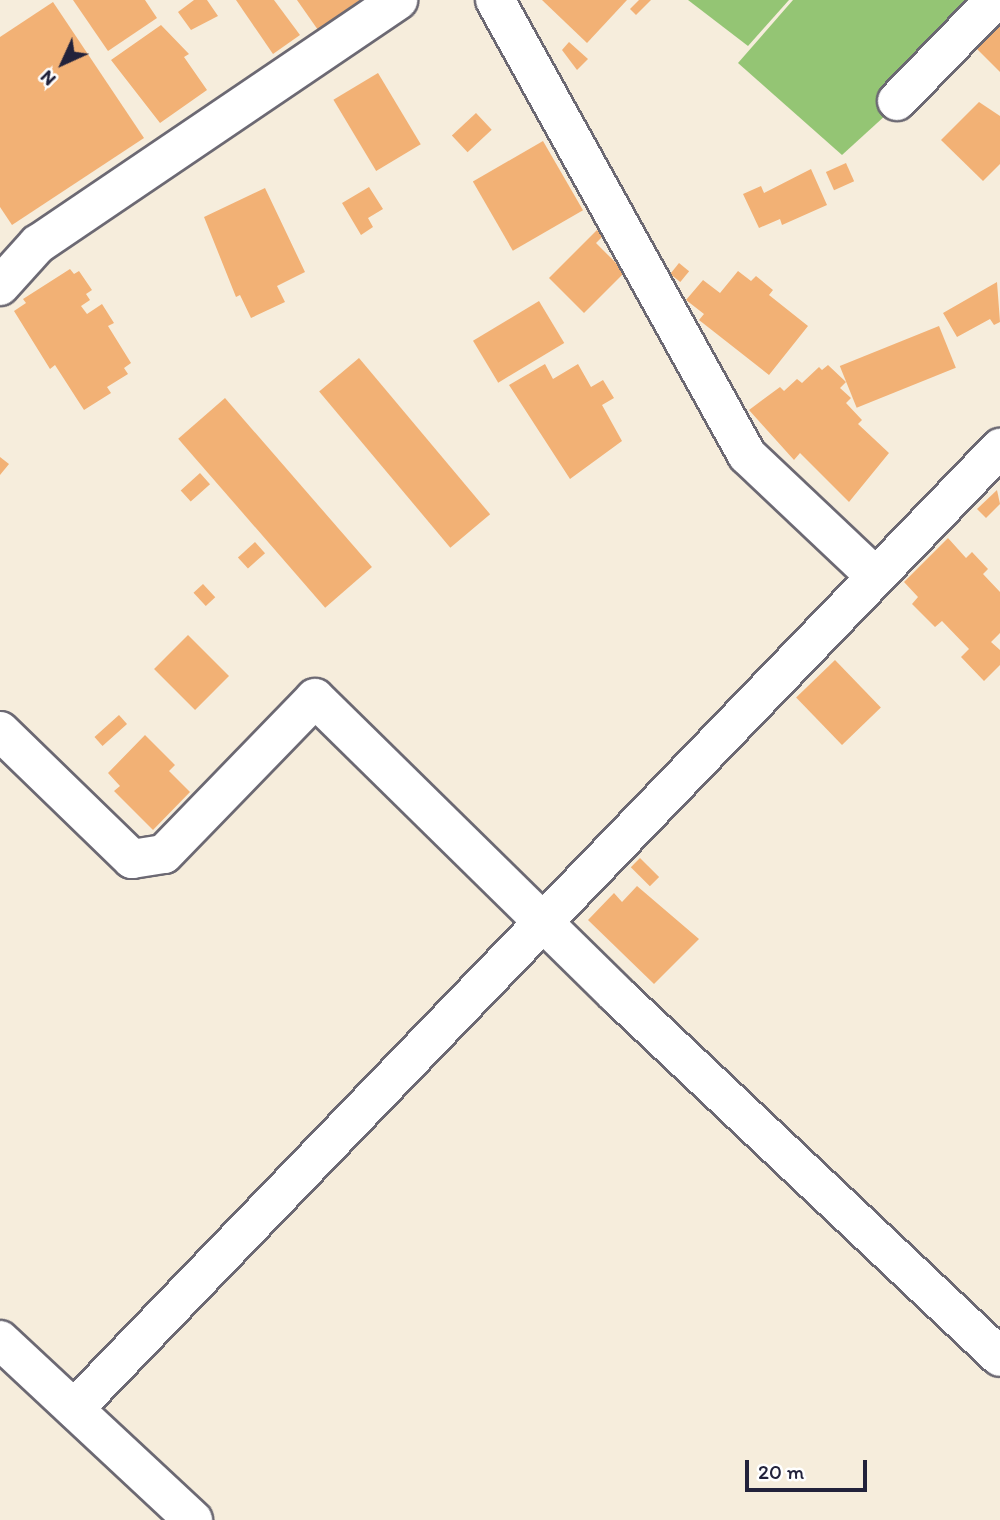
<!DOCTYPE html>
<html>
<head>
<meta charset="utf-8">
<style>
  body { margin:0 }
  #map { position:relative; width:1000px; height:1520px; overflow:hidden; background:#f6eddc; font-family:Itim,sans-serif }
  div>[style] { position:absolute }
  .green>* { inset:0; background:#94c574 }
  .building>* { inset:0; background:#f2b175; transform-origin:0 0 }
  .roads { filter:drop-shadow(2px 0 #6c6973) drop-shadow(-2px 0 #6c6973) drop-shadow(0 2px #6c6973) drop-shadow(0 -2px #6c6973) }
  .minor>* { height:38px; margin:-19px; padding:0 19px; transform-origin:19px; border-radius:19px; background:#fff }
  span { translate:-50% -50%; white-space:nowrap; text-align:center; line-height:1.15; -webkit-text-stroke:7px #fff; paint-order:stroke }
  .north { position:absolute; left:28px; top:28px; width:70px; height:70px; -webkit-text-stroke:5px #fff; paint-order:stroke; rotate:225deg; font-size:19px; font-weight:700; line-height:28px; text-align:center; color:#22223b }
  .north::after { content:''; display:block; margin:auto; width:24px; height:32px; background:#22223b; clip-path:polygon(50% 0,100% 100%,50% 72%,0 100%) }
  .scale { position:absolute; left:745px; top:1460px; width:122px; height:32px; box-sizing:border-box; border:4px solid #22223b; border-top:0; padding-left:9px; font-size:21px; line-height:24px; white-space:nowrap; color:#22223b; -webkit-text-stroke:5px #fff; paint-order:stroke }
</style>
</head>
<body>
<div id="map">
  <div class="green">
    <i style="clip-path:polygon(688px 0,789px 0,748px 46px)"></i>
    <i style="clip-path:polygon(793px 0,978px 0,887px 114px,842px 155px,738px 63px)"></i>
  </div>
  <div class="building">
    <i style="clip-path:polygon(73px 0,145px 0,157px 18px,108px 51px)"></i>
    <i style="clip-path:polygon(194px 0,207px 0,218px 16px,191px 30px,178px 12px)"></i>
    <i style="clip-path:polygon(236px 0,274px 0,300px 35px,273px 54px)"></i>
    <i style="clip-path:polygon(297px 0,360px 0,318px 30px)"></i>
    <i style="clip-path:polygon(542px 0,627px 0,587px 43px)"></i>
    <i style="clip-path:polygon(639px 0,651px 0,636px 15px,630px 9px)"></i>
    <i style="clip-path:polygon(53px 2px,144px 138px,12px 225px,0 207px,0 37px)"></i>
    <i style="clip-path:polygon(1000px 20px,1000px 72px,974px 46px)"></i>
    <i style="clip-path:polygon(161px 25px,189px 54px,184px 57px,207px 90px,160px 123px,111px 60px)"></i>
    <i style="clip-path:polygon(569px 42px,588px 59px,577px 70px,562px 50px)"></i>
    <i style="left:378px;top:73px;width:83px;height:52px;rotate:59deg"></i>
    <i style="clip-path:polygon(979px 102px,1000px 116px,1000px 164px,983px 181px,941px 140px)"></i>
    <i style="left:476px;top:113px;width:23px;height:33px;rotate:47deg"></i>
    <i style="left:543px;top:141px;width:80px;height:81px;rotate:60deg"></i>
    <i style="left:846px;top:163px;width:20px;height:22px;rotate:66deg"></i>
    <i style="clip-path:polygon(811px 169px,827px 205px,782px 225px,780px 219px,759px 228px,743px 194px,761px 186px,764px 193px)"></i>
    <i style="clip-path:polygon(369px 187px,383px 209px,368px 218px,373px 227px,361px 235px,342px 203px)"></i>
    <i style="clip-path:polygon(265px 188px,305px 272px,277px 286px,285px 302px,251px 318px,240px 295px,236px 297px,204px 217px)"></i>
    <i style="clip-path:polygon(597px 230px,603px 236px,596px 243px,625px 272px,584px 313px,549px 278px)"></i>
    <i style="left:679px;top:263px;width:13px;height:14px;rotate:39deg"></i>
    <i style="clip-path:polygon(70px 269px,74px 274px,79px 271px,92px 290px,86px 294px,90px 300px,81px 306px,87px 314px,102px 304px,114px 323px,108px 326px,131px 363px,124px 368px,128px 374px,107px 387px,111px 393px,84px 410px,55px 365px,50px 369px,14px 311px,26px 303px,23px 299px)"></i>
    <i style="clip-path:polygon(738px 271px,751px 281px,756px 276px,773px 290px,769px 295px,808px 326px,769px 375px,699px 320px,704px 314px,686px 300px,703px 280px,720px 293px)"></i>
    <i style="clip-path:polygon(997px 282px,1000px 322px,994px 325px,990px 319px,957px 337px,943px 313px)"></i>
    <i style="left:539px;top:301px;width:49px;height:77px;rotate:59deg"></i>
    <i style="left:939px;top:326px;width:45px;height:107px;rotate:68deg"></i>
    <i style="left:359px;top:358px;width:204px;height:52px;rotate:50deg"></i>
    <i style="clip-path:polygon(545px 364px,553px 379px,578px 364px,591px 387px,603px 380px,614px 398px,602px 405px,622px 441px,570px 479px,509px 385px)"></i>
    <i style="clip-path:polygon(828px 365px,846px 382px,840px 388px,851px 398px,846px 403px,862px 420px,858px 424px,889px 453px,849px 502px,800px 453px,794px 460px,749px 410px,780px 387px,784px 391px,797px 379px,802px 383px,819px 367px,822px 370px)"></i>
    <i style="left:225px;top:398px;width:224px;height:62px;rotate:49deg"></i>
    <i style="clip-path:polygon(0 457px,9px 464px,0 475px)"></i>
    <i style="left:200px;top:473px;width:15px;height:26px;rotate:48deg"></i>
    <i style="clip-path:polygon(997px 490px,1000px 504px,986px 518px,977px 509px)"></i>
    <i style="clip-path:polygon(948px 538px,966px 558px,972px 552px,988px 569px,983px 574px,1000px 592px,1000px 633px,991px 642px,1000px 650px,1000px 665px,984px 681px,961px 657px,969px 649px,942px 621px,935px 627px,912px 604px,918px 597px,904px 582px)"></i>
    <i style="left:255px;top:542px;width:15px;height:23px;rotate:48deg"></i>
    <i style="left:203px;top:584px;width:18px;height:13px;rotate:47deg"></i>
    <i style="left:188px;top:635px;width:58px;height:48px;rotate:45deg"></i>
    <i style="left:835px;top:660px;width:66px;height:54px;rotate:46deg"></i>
    <i style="left:119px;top:715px;width:12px;height:33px;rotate:48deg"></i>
    <i style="clip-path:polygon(145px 735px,175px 765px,169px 771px,190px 792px,153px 830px,114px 791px,120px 786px,108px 773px)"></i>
    <i style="left:640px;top:858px;width:27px;height:13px;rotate:45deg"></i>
    <i style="clip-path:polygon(637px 886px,699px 939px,654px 984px,588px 920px,614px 893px,622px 902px)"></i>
  </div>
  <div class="roads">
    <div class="minor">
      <i style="left:495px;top:0;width:520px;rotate:61.02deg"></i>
      <i style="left:747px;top:455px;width:176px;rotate:43.4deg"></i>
      <i style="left:897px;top:101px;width:141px;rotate:-45.9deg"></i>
      <i style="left:0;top:286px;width:57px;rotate:-47.9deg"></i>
      <i style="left:38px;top:244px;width:435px;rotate:-34.1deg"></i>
      <i style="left:0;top:731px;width:184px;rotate:44.1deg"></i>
      <i style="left:132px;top:859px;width:32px;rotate:-9deg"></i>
      <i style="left:164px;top:854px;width:217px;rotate:-45.9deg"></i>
      <i style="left:315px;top:698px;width:422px;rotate:44.5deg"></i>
      <i style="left:616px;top:994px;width:528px;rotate:43.39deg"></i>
      <i style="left:0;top:1340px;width:264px;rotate:43deg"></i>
      <i style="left:74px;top:1409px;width:1335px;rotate:-46.06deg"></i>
    </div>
  </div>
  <div class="north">N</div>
  <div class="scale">20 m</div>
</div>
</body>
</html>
